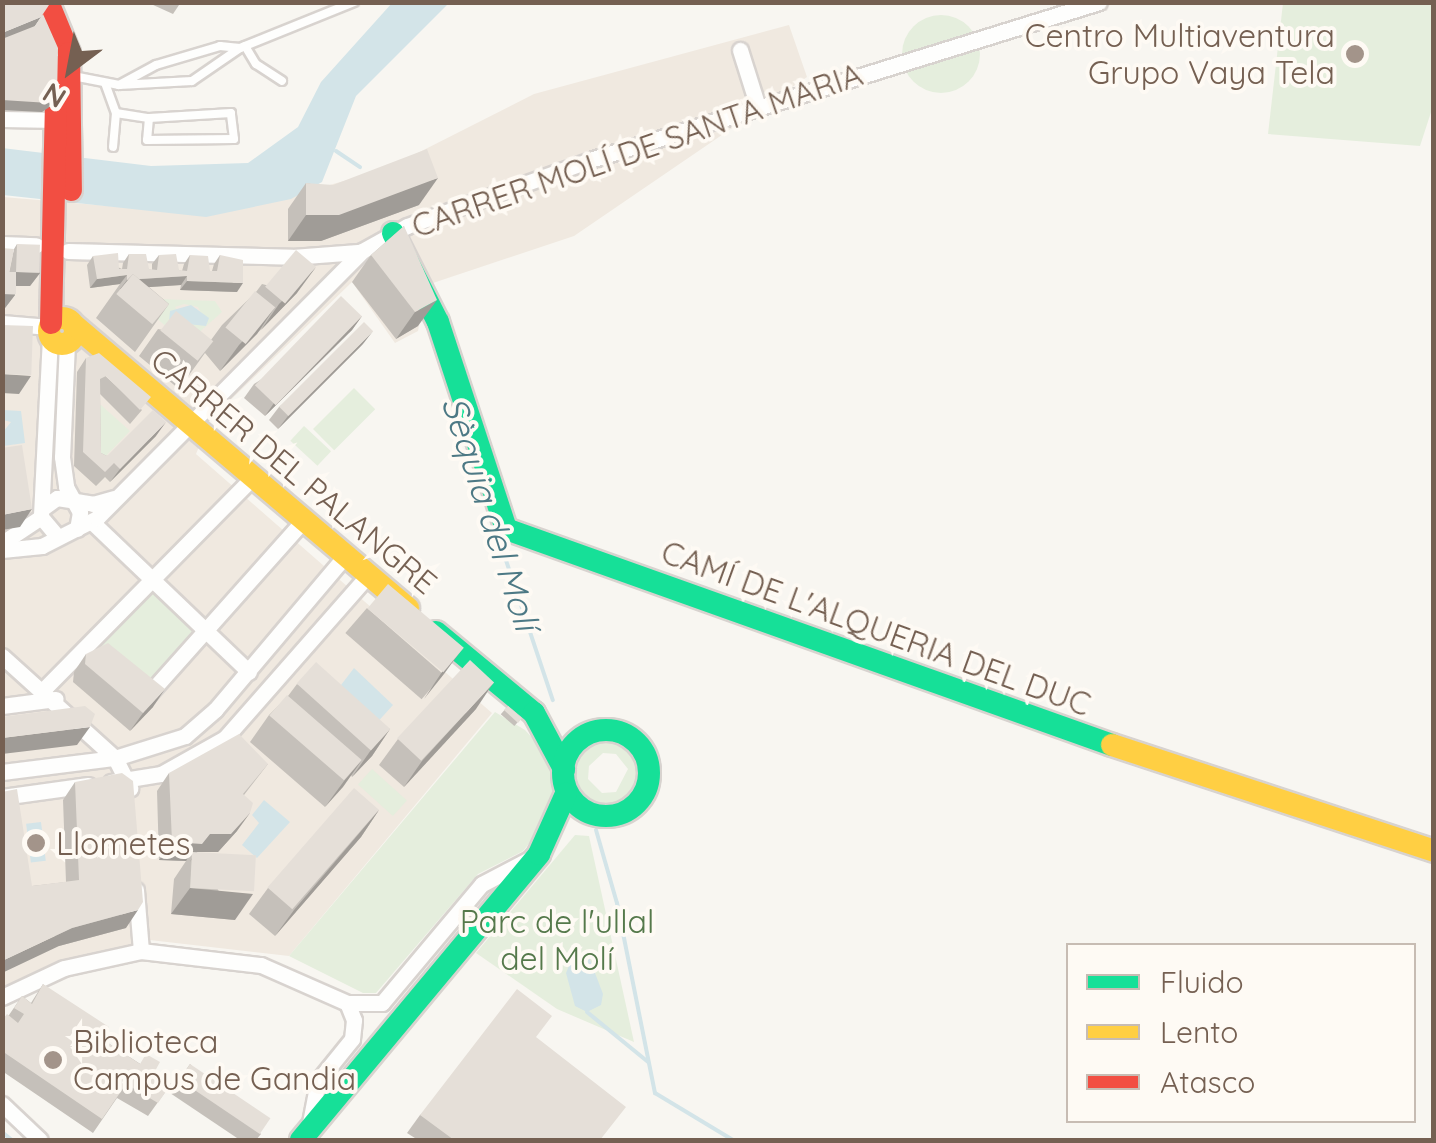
<!DOCTYPE html>
<html>
<head>
<meta charset="utf-8">
<style>
  body { margin:0 }
  #map { position:relative; width:1436px; height:1143px; overflow:hidden; background:#f8f6f1; font-family:Quicksand,sans-serif }
  div>[style] { position:absolute }
  .residential>* { inset:0; background:#f0e9e0 }
  .green>* { inset:0; background:#e5eedd; transform-origin:0 0 }
  .round { border-radius:50% }
  .water>* { inset:0; background:#d3e4e8; transform-origin:0 0 }
  .stream>* { height:4px; margin:-2px; padding:0 2px; transform-origin:2px; border-radius:2px; background:#d3e4e8 }
  .roads { filter:drop-shadow(2px 0 #d8d3cf) drop-shadow(-2px 0 #d8d3cf) drop-shadow(0 2px #d8d3cf) drop-shadow(0 -2px #d8d3cf) }
  .lane>* { height:8px; margin:-4px; padding:0 4px; transform-origin:4px; border-radius:4px; background:#fefefd }
  .street>* { height:15px; margin:-7.5px; padding:0 7.5px; transform-origin:7.5px; border-radius:7.5px; background:#fefefd }
  .fast>* { height:22px; margin:-11px; padding:0 11px; transform-origin:11px; border-radius:11px; background:#16e098 }
  .fast>.ring { margin:-11px; padding:0; box-sizing:content-box; background:none; border:22px solid #16e098; border-radius:50% }
  .slow>* { height:22px; margin:-11px; padding:0 11px; transform-origin:11px; border-radius:11px; background:#ffcf43 }
  .slow>.ring { margin:-11px; padding:0; box-sizing:content-box; background:none; border:22px solid #ffcf43; border-radius:50% }
  .jam>* { height:22px; margin:-11px; padding:0 11px; transform-origin:11px; border-radius:11px; background:#f24e42 }
  .wall>* { inset:0; background:#c5c0ba; transform-origin:0 0 }
  .shaded-wall>* { inset:0; background:#a09c97 }
  .building>* { inset:0; background:#e5dfd8; transform-origin:0 0 }
  .dots>* { width:28px; height:28px; translate:-50% -50%; box-sizing:border-box; border:5px solid #fefaf4; border-radius:50% }
  span { translate:-50% -50%; white-space:nowrap; text-align:center; line-height:1.15; -webkit-text-stroke:8px #fefaf4; paint-order:stroke }
  .poi-label { font-size:32px; color:#756052 }
  .right { translate:-100% -50%; text-align:right }
  .left { translate:0 -50%; text-align:left }
  .street-label { font-size:32px; color:#756052 }
  .park-label { font-size:32px; color:#55794b }
  .water-label { font-size:35px; color:#4d7985; font-style:italic }
  .frame { position:absolute; inset:0; border:5px solid #756052; pointer-events:none }
  .legend { position:absolute; left:1066px; top:943px; width:350px; height:180px; box-sizing:border-box; background:#fefaf4; border:2px solid #c7bcb3; margin:0; padding:12px 18px; list-style:none; font-size:30px; color:#756052 }
  .legend li { display:flex; align-items:center; gap:20px; height:50px }
  .legend b { width:50px; border:2px solid #c7bcb3 }
  .north { position:absolute; left:20px; top:20px; width:100px; height:100px; -webkit-text-stroke:8px #fefaf4; paint-order:stroke; rotate:212deg; font-size:28px; font-weight:700; line-height:40px; text-align:center; color:#756052 }
  .north::after { content:''; display:block; margin:auto; width:35px; height:45px; background:#756052; clip-path:polygon(50% 0,100% 100%,50% 72%,0 100%) }
</style>
</head>
<body>
<div id="map">
  <div class="residential">
    <i style="clip-path:polygon(789px 25px,807px 77px,574px 236px,427px 285px,418px 331px,395px 343px,352px 282px,210px 420px,196px 454px,492px 713px,289px 956px,141px 939px,3px 1007px,3px 197px,203px 214px,305px 192px,386px 169px,534px 94px)"></i>
  </div>
  <div class="green">
    <i style="clip-path:polygon(1283px 3px,1433px 3px,1433px 106px,1420px 146px,1268px 134px)"></i>
    <i class="round" style="left:902px;top:15px;width:78px;height:78px"></i>
    <i style="clip-path:polygon(evenodd,158px 299px,215px 301px,222px 312px,186px 344px,153px 315px,158px 299px,184px 304px,198px 307px,207px 325px,188px 323px,175px 307px,184px 304px)"></i>
    <i style="left:354px;top:388px;width:30px;height:58px;rotate:45deg"></i>
    <i style="clip-path:polygon(101px 405px,130px 431px,99px 463px,99px 406px)"></i>
    <i style="left:304px;top:426px;width:37px;height:20px;rotate:43deg"></i>
    <i style="left:152px;top:590px;width:67px;height:83px;rotate:43deg"></i>
    <i style="clip-path:polygon(495px 712px,525px 730px,550px 757px,557px 778px,550px 818px,523px 851px,478px 874px,376px 993px,363px 993px,289px 956px)"></i>
    <i style="clip-path:polygon(evenodd,608px 737px,630px 745px,643px 777px,633px 798px,611px 809px,588px 804px,571px 774px,586px 744px,608px 737px,603px 753px,616px 754px,628px 769px,616px 792px,602px 793px,588px 779px,589px 766px,603px 753px)"></i>
    <i style="left:372px;top:769px;width:47px;height:21px;rotate:42deg"></i>
    <i style="clip-path:polygon(575px 835px,589px 836px,634px 1042px,557px 1009px,476px 953px)"></i>
  </div>
  <div class="water">
    <i style="clip-path:polygon(392px 3px,449px 3px,356px 96px,322px 182px,291px 199px,206px 217px,3px 195px,2px 148px,151px 166px,248px 163px,298px 127px,321px 82px)"></i>
    <i style="clip-path:polygon(191px 305px,209px 318px,206px 326px,169px 322px,170px 311px)"></i>
    <i style="clip-path:polygon(3px 410px,21px 411px,25px 443px,3px 446px,3px 432px,11px 422px,3px 420px)"></i>
    <i style="clip-path:polygon(354px 668px,393px 705px,374px 726px,341px 685px)"></i>
    <i style="clip-path:polygon(264px 800px,290px 822px,257px 858px,242px 845px,259px 823px,252px 815px)"></i>
    <i style="left:41px;top:822px;width:39px;height:15px;rotate:83deg"></i>
    <i style="clip-path:polygon(587px 952px,603px 994px,601px 1005px,587px 1012px,575px 1006px,566px 973px,573px 956px)"></i>
  </div>
  <div class="stream">
    <i style="left:336px;top:151px;width:29px;rotate:34deg"></i>
    <i style="left:443px;top:372px;width:346px;rotate:71.5deg"></i>
    <i style="left:596px;top:830px;width:76px;rotate:74deg"></i>
    <i style="left:617px;top:903px;width:194px;rotate:78.7deg"></i>
    <i style="left:655px;top:1093px;width:91px;rotate:31.1deg"></i>
    <i style="left:587px;top:1012px;width:79px;rotate:39.3deg"></i>
    <i style="left:2px;top:1132px;width:13px;rotate:39deg"></i>
  </div>
  <div class="roads">
    <div class="lane">
      <i style="left:245px;top:46px;width:21px;rotate:59deg"></i>
      <i style="left:256px;top:64px;width:31px;rotate:33deg"></i>
      <i style="left:73px;top:76px;width:47px;rotate:11.1deg"></i>
      <i style="left:119px;top:85px;width:73px;rotate:-3.1deg"></i>
      <i style="left:192px;top:81px;width:58px;rotate:-34.5deg"></i>
      <i style="left:105px;top:83px;width:32px;rotate:70deg"></i>
      <i style="left:116px;top:113px;width:34px;rotate:95deg"></i>
      <i style="left:119px;top:85px;width:42px;rotate:-28.4deg"></i>
      <i style="left:156px;top:65px;width:67px;rotate:-16.5deg"></i>
      <i style="left:220px;top:46px;width:20px;rotate:6deg"></i>
      <i style="left:240px;top:48px;width:123px;rotate:-22deg"></i>
      <i style="left:116px;top:113px;width:33px;rotate:9deg"></i>
      <i style="left:149px;top:118px;width:22px;rotate:95deg"></i>
      <i style="left:147px;top:140px;width:87px;rotate:-0.7deg"></i>
      <i style="left:234px;top:139px;width:26px;rotate:-97deg"></i>
      <i style="left:231px;top:113px;width:82px;rotate:176.5deg"></i>
    </div>
    <div class="street">
      <i style="left:740px;top:50px;width:60px;rotate:72.5deg"></i>
      <i style="left:2px;top:119px;width:55px;rotate:1deg"></i>
      <i style="left:2px;top:244px;width:34px;rotate:2deg"></i>
      <i style="left:68px;top:251px;width:224px;rotate:1.5deg"></i>
      <i style="left:292px;top:257px;width:66px;rotate:-4.3deg"></i>
      <i style="left:2px;top:323px;width:47px;rotate:4.9deg"></i>
      <i style="left:50px;top:337px;width:180px;rotate:92.9deg"></i>
      <i style="left:41px;top:517px;width:26px;rotate:50deg"></i>
      <i style="left:67px;top:343px;width:114px;rotate:92.5deg"></i>
      <i style="left:62px;top:457px;width:30px;rotate:82deg"></i>
      <i style="left:66px;top:487px;width:29px;rotate:61deg"></i>
      <i style="left:80px;top:512px;width:17px;rotate:100deg"></i>
      <i style="left:43px;top:508px;width:17px;rotate:-36deg"></i>
      <i style="left:57px;top:498px;width:36px;rotate:9deg"></i>
      <i style="left:93px;top:504px;width:22px;rotate:-16deg"></i>
      <i style="left:92px;top:522px;width:217px;rotate:43.7deg"></i>
      <i style="left:2px;top:543px;width:47px;rotate:-33.7deg"></i>
      <i style="left:2px;top:550px;width:40px;rotate:-5.7deg"></i>
      <i style="left:42px;top:546px;width:62px;rotate:-27deg"></i>
      <i style="left:97px;top:518px;width:376px;rotate:-45.2deg"></i>
      <i style="left:362px;top:251px;width:51px;rotate:-29.1deg"></i>
      <i style="left:407px;top:226px;width:195px;rotate:-19.8deg"></i>
      <i style="left:590px;top:160px;width:533px;rotate:-17.24deg"></i>
      <i style="left:2px;top:656px;width:152px;rotate:42.1deg"></i>
      <i style="left:115px;top:758px;width:34px;rotate:63deg"></i>
      <i style="left:44px;top:689px;width:295px;rotate:-45.4deg"></i>
      <i style="left:147px;top:696px;width:234px;rotate:-48.3deg"></i>
      <i style="left:2px;top:706px;width:54px;rotate:-7.4deg"></i>
      <i style="left:2px;top:772px;width:114px;rotate:-7.1deg"></i>
      <i style="left:115px;top:758px;width:73px;rotate:-17.4deg"></i>
      <i style="left:185px;top:736px;width:40px;rotate:-41deg"></i>
      <i style="left:215px;top:710px;width:202px;rotate:-49.8deg"></i>
      <i style="left:111px;top:782px;width:51px;rotate:-9.1deg"></i>
      <i style="left:161px;top:774px;width:73px;rotate:-29.4deg"></i>
      <i style="left:225px;top:738px;width:217px;rotate:-48.7deg"></i>
      <i style="left:2px;top:797px;width:87px;rotate:-7.9deg"></i>
      <i style="left:136px;top:890px;width:61px;rotate:85.3deg"></i>
      <i style="left:2px;top:997px;width:68px;rotate:-25.1deg"></i>
      <i style="left:64px;top:968px;width:79px;rotate:-12.4deg"></i>
      <i style="left:141px;top:951px;width:121px;rotate:6.7deg"></i>
      <i style="left:261px;top:965px;width:94px;rotate:23.8deg"></i>
      <i style="left:347px;top:1003px;width:35px"></i>
      <i style="left:382px;top:1003px;width:155px;rotate:-50deg"></i>
      <i style="left:482px;top:884px;width:62px;rotate:-27.8deg"></i>
      <i style="left:2px;top:1104px;width:52px;rotate:43.5deg"></i>
      <i style="left:308px;top:1133px;width:53px;rotate:-79.1deg"></i>
      <i style="left:318px;top:1081px;width:54px;rotate:-51deg"></i>
      <i style="left:352px;top:1039px;width:19px;rotate:-84deg"></i>
      <i style="left:354px;top:1020px;width:18px;rotate:-112deg"></i>
    </div>
    <div class="fast">
      <i style="left:393px;top:233px;width:100px;rotate:63.2deg"></i>
      <i style="left:438px;top:322px;width:218px;rotate:71.8deg"></i>
      <i style="left:506px;top:529px;width:643px;rotate:19.62deg"></i>
      <i style="left:436px;top:632px;width:127px;rotate:39.6deg"></i>
      <i style="left:534px;top:713px;width:64px;rotate:61.8deg"></i>
      <i class="ring" style="left:563px;top:730px;width:64px;height:64px"></i>
      <i style="left:301px;top:1140px;width:372px;rotate:-50.2deg"></i>
      <i style="left:539px;top:854px;width:66px;rotate:-65.8deg"></i>
    </div>
    <div class="slow">
      <i class="ring" style="left:49px;top:318px;width:4px;height:4px"></i>
      <i style="left:74px;top:325px;width:438px;rotate:40.3deg"></i>
      <i style="left:1112px;top:745px;width:339px;rotate:18.2deg"></i>
    </div>
    <div class="jam">
      <i style="left:48px;top:2px;width:55px;rotate:67.6deg"></i>
      <i style="left:69px;top:53px;width:137px;rotate:89.2deg"></i>
      <i style="left:51px;top:323px;width:256px;rotate:-88.7deg"></i>
    </div>
  </div>
  <div class="wall">
    <i style="clip-path:polygon(151px 2px,181px 2px,173px 14px,151px 4px)"></i>
    <i style="clip-path:polygon(306px 183px,419px 205px,321px 241px,288px 241px,288px 209px)"></i>
    <i style="clip-path:polygon(404px 226px,418px 326px,396px 339px,352px 282px,371px 255px)"></i>
    <i style="clip-path:polygon(17px 244px,40px 273px,30px 286px,15px 286px,15px 295px,5px 308px,2px 308px,14px 249px)"></i>
    <i style="clip-path:polygon(129px 254px,149px 269px,152px 270px,152px 264px,159px 255px,179px 270px,182px 271px,184px 264px,190px 255px,210px 271px,212px 271px,214px 264px,220px 255px,237px 292px,180px 290px,181px 285px,149px 287px,169px 304px,135px 352px,96px 318px,120px 284px,90px 288px,87px 265px,93px 256px,122px 269px,123px 263px)"></i>
    <i style="clip-path:polygon(262px 284px,297px 293px,220px 371px,205px 353px,179px 389px,139px 356px,158px 329px,211px 340px,222px 325px,256px 292px)"></i>
    <i style="clip-path:polygon(362px 316px,352px 330px,265px 416px,244px 398px,254px 384px)"></i>
    <i style="clip-path:polygon(363px 344px,278px 429px,269px 420px,279px 407px)"></i>
    <i style="clip-path:polygon(86px 358px,142px 410px,130px 424px,100px 394px,101px 453px,107px 456px,156px 436px,110px 482px,105px 477px,96px 486px,74px 466px,77px 372px)"></i>
    <i style="left:367px;top:608px;width:101px;height:33px;rotate:41deg"></i>
    <i style="clip-path:polygon(86px 654px,153px 707px,130px 731px,73px 682px,74px 672px)"></i>
    <i style="clip-path:polygon(297px 684px,390px 729px,372px 756px,352px 777px,351px 775px,325px 807px,250px 742px,269px 715px,288px 696px)"></i>
    <i style="left:508px;top:706px;width:18px;height:11px;rotate:41deg"></i>
    <i style="clip-path:polygon(476px 709px,404px 787px,379px 765px,398px 739px)"></i>
    <i style="clip-path:polygon(268px 764px,244px 795px,237px 831px,218px 852px,197px 852px,235px 920px,171px 914px,174px 879px,186px 861px,159px 860px,157px 791px,169px 773px)"></i>
    <i style="clip-path:polygon(75px 782px,126px 928px,59px 946px,32px 886px,66px 882px,63px 800px)"></i>
    <i style="clip-path:polygon(379px 810px,361px 837px,275px 936px,249px 914px,268px 888px)"></i>
    <i style="clip-path:polygon(43px 984px,102px 1039px,171px 1084px,148px 1116px,117px 1098px,93px 1133px,2px 1071px,2px 1020px,9px 1015px,22px 996px,31px 1003px)"></i>
    <i style="clip-path:polygon(536px 1038px,602px 1140px,418px 1140px,407px 1133px,420px 1115px)"></i>
    <i style="clip-path:polygon(190px 1064px,261px 1134px,256px 1140px,240px 1140px,170px 1093px)"></i>
  </div>
  <div class="shaded-wall">
    <i style="clip-path:polygon(41px 17px,29px 35px,2px 46px,2px 33px)"></i>
    <i style="clip-path:polygon(57px 97px,51px 106px,42px 112px,2px 110px,2px 100px)"></i>
    <i style="clip-path:polygon(438px 178px,419px 205px,321px 241px,288px 241px,306px 215px)"></i>
    <i style="clip-path:polygon(316px 267px,297px 293px,261px 330px,279px 304px)"></i>
    <i style="clip-path:polygon(16px 272px,40px 273px,30px 286px,6px 286px)"></i>
    <i style="clip-path:polygon(127px 275px,120px 284px,90px 288px,97px 279px)"></i>
    <i style="clip-path:polygon(187px 276px,181px 285px,120px 289px,127px 280px)"></i>
    <i style="clip-path:polygon(187px 281px,243px 283px,237px 292px,180px 290px)"></i>
    <i style="clip-path:polygon(2px 294px,15px 295px,5px 308px,2px 308px)"></i>
    <i style="clip-path:polygon(437px 300px,418px 326px,396px 339px,415px 312px)"></i>
    <i style="clip-path:polygon(275px 307px,257px 334px,220px 371px,239px 345px)"></i>
    <i style="clip-path:polygon(362px 316px,352px 330px,265px 416px,274px 403px)"></i>
    <i style="clip-path:polygon(373px 331px,363px 344px,278px 429px,288px 416px)"></i>
    <i style="clip-path:polygon(2px 374px,31px 376px,19px 394px,2px 393px)"></i>
    <i style="clip-path:polygon(166px 422px,156px 436px,110px 482px,120px 469px)"></i>
    <i style="clip-path:polygon(32px 509px,20px 527px,2px 530px,2px 515px)"></i>
    <i style="clip-path:polygon(463px 648px,444px 674px,424px 699px,442px 672px)"></i>
    <i style="clip-path:polygon(494px 682px,476px 709px,404px 787px,422px 761px)"></i>
    <i style="clip-path:polygon(165px 689px,153px 707px,130px 731px,143px 713px)"></i>
    <i style="clip-path:polygon(90px 727px,77px 745px,2px 754px,2px 738px)"></i>
    <i style="clip-path:polygon(390px 729px,372px 756px,352px 777px,371px 750px)"></i>
    <i style="clip-path:polygon(362px 760px,343px 787px,325px 807px,344px 781px)"></i>
    <i style="clip-path:polygon(379px 810px,361px 837px,275px 936px,294px 910px)"></i>
    <i style="clip-path:polygon(250px 813px,237px 831px,218px 852px,197px 852px,190px 862px,192px 858px,192px 852px,186px 861px,159px 860px,172px 842px,210px 834px)"></i>
    <i style="clip-path:polygon(190px 888px,253px 894px,235px 920px,171px 914px)"></i>
    <i style="clip-path:polygon(138px 910px,126px 928px,59px 946px,2px 973px,2px 961px,72px 928px)"></i>
  </div>
  <div class="building">
    <i style="clip-path:polygon(2px 2px,48px 2px,49px 5px,41px 17px,2px 33px)"></i>
    <i style="clip-path:polygon(43px 14px,58px 48px,57px 97px,49px 103px,2px 100px,2px 39px,35px 26px)"></i>
    <i style="clip-path:polygon(427px 149px,438px 178px,339px 215px,306px 215px,306px 183px,333px 185px)"></i>
    <i style="clip-path:polygon(404px 226px,437px 300px,415px 312px,371px 255px)"></i>
    <i style="left:17px;top:244px;width:23px;height:28px;rotate:2deg"></i>
    <i style="clip-path:polygon(2px 248px,14px 249px,9px 272px,2px 272px)"></i>
    <i style="left:296px;top:250px;width:26px;height:48px;rotate:40deg"></i>
    <i style="clip-path:polygon(118px 253px,119px 269px,127px 269px,129px 254px,146px 254px,149px 269px,157px 270px,159px 255px,176px 254px,179px 270px,187px 271px,190px 255px,208px 256px,210px 271px,217px 271px,220px 255px,243px 260px,243px 283px,187px 281px,187px 276px,139px 279px,133px 274px,127px 280px,127px 275px,97px 279px,93px 256px)"></i>
    <i style="left:2px;top:272px;width:14px;height:22px"></i>
    <i style="left:133px;top:274px;width:47px;height:26px;rotate:40deg"></i>
    <i style="left:255px;top:291px;width:26px;height:47px;rotate:39deg"></i>
    <i style="left:341px;top:296px;width:29px;height:124px;rotate:44deg"></i>
    <i style="left:176px;top:311px;width:48px;height:25px;rotate:39deg"></i>
    <i style="left:364px;top:322px;width:13px;height:120px;rotate:45deg"></i>
    <i style="left:2px;top:325px;width:31px;height:49px;rotate:2deg"></i>
    <i style="clip-path:polygon(99px 353px,151px 397px,140px 410px,106px 376px,100px 379px,101px 453px,107px 456px,153px 410px,166px 422px,120px 469px,114px 463px,105px 472px,83px 452px,86px 358px)"></i>
    <i style="clip-path:polygon(22px 445px,32px 509px,2px 515px,2px 448px)"></i>
    <i style="left:388px;top:584px;width:99px;height:32px;rotate:40deg"></i>
    <i style="clip-path:polygon(108px 643px,165px 689px,143px 713px,85px 664px,86px 654px)"></i>
    <i style="left:470px;top:660px;width:33px;height:107px;rotate:43deg"></i>
    <i style="left:316px;top:662px;width:100px;height:29px;rotate:42deg"></i>
    <i style="left:287px;top:695px;width:99px;height:27px;rotate:41deg"></i>
    <i style="clip-path:polygon(85px 706px,95px 714px,90px 727px,2px 738px,2px 717px)"></i>
    <i style="clip-path:polygon(508px 706px,522px 718px,518px 723px,504px 710px)"></i>
    <i style="clip-path:polygon(239px 734px,268px 764px,243px 794px,253px 803px,250px 813px,231px 834px,210px 834px,202px 844px,172px 842px,169px 773px)"></i>
    <i style="clip-path:polygon(122px 773px,133px 781px,143px 902px,138px 910px,72px 928px,2px 961px,2px 792px,17px 789px,32px 886px,79px 880px,75px 782px)"></i>
    <i style="left:354px;top:788px;width:33px;height:132px;rotate:41deg"></i>
    <i style="left:192px;top:852px;width:64px;height:36px;rotate:3deg"></i>
    <i style="clip-path:polygon(43px 984px,109px 1027px,102px 1039px,140px 1064px,146px 1054px,160px 1062px,154px 1073px,171px 1084px,158px 1103px,126px 1084px,102px 1119px,2px 1051px,2px 1020px,7px 1014px,18px 1023px,24px 1014px,14px 1008px,22px 996px,32px 1004px)"></i>
    <i style="clip-path:polygon(517px 989px,552px 1016px,536px 1037px,626px 1107px,600px 1140px,454px 1140px,420px 1115px)"></i>
    <i style="left:190px;top:1064px;width:97px;height:19px;rotate:34deg"></i>
  </div>
  <div class="dots">
    <i style="left:1355px;top:54px;background:#a3948a"></i>
    <i style="left:36px;top:843px;background:#a3948a"></i>
    <i style="left:53px;top:1060px;background:#a3948a"></i>
  </div>
  <div class="poi-label">
    <span class="right" style="left:1335px;top:54px">Centro Multiaventura<br>Grupo Vaya Tela</span>
    <span class="left" style="left:56px;top:843px">Llometes</span>
    <span class="left" style="left:73px;top:1060px">Biblioteca<br>Campus de Gandia</span>
  </div>
  <div class="street-label">
    <span style="left:637px;top:150px;rotate:-19deg">CARRER MOLÍ DE SANTA MARIA</span>
    <span style="left:294px;top:471px;rotate:40deg">CARRER DEL PALANGRE</span>
    <span style="left:876px;top:628px;rotate:20deg">CAMÍ DE L'ALQUERIA DEL DUC</span>
  </div>
  <div class="park-label">
    <span style="left:557px;top:940px">Parc de l'ullal<br>del Molí</span>
  </div>
  <div class="water-label">
    <span style="left:491px;top:513px;rotate:72deg">Sèquia del Molí</span>
  </div>
  <div class="frame"></div>
  <ul class="legend">
  <li><b style="height:12px;background:#16e098"></b>Fluido</li>
  <li><b style="height:12px;background:#ffcf43"></b>Lento</li>
  <li><b style="height:12px;background:#f24e42"></b>Atasco</li>
  </ul>
  <div class="north">N</div>
</div>
</body>
</html>
